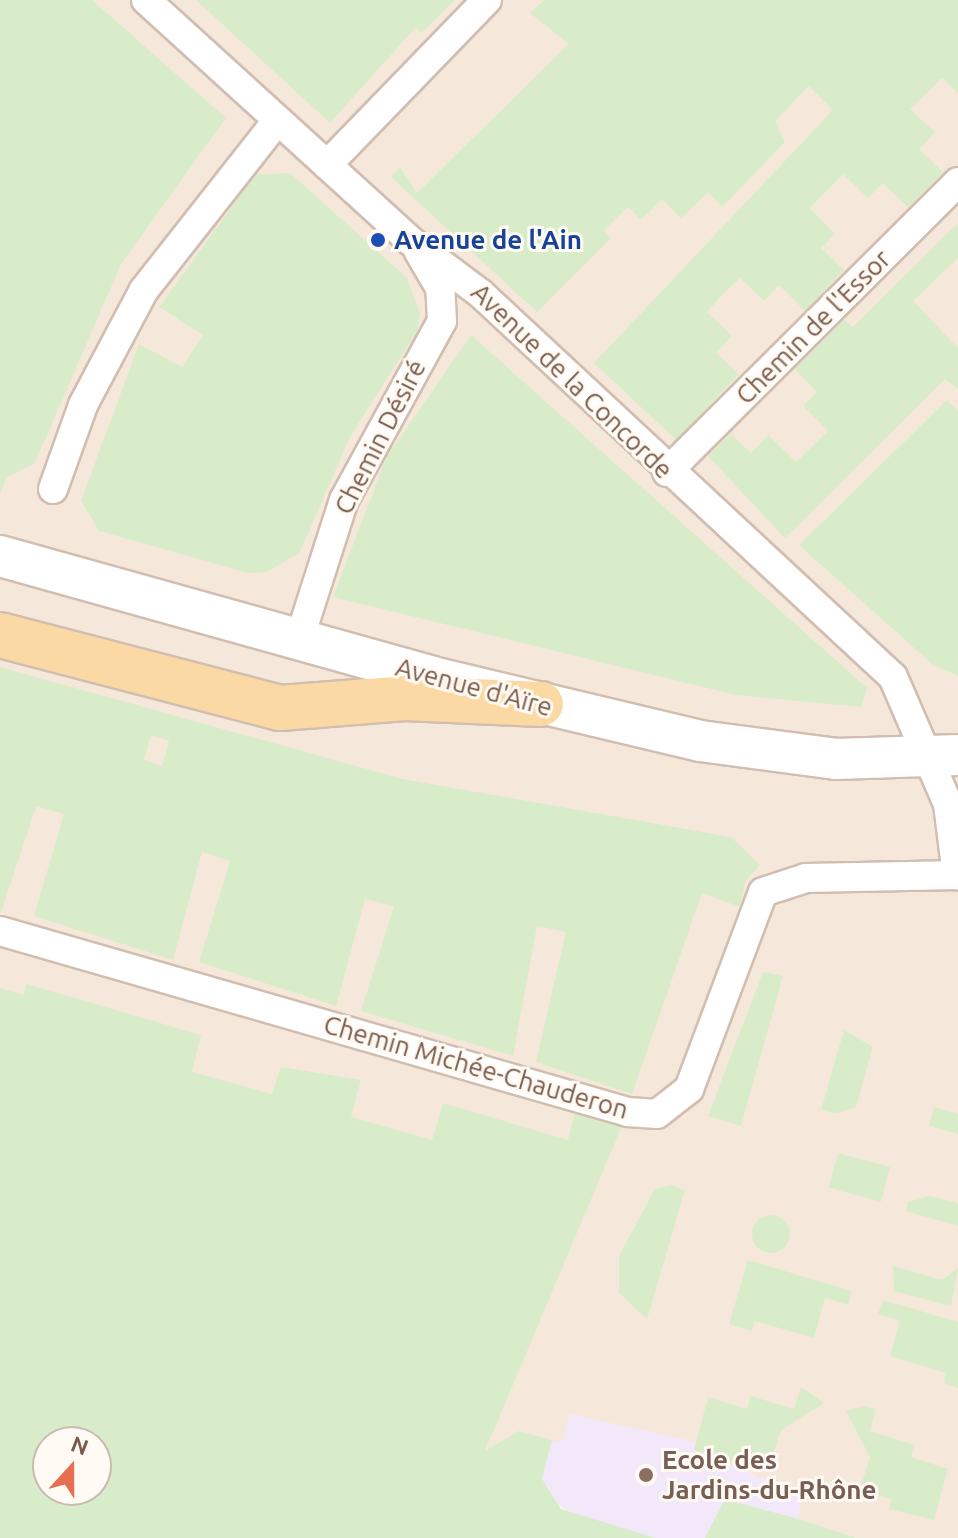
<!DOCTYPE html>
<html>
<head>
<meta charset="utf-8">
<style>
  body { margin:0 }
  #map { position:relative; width:958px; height:1538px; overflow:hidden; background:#fdf6ec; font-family:Ubuntu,sans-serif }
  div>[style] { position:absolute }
  .residential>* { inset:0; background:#f5e8da }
  .education>* { inset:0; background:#f3e8fa }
  .green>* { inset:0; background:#d8ecc9; transform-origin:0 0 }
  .round { border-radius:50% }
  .roads { filter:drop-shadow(2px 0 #d1beb0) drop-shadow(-2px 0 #d1beb0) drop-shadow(0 2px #d1beb0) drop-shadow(0 -2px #d1beb0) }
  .street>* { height:28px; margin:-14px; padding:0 14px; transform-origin:14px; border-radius:14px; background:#fff }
  .secondary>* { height:40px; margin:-20px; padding:0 20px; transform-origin:20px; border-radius:20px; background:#fff }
  .primary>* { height:44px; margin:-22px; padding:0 22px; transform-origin:22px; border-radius:22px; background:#fbd9a5 }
  .dots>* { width:22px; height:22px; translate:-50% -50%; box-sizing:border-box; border:4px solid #fffaf3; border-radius:50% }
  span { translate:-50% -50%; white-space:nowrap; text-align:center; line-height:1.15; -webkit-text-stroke:6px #fffaf3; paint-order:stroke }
  .transit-label { font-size:26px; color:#164399; font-weight:700 }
  .left { translate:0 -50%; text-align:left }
  .street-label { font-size:26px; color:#7a5c4d }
  .education-label { font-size:26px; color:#785e54; font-weight:700 }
  .north { position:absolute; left:32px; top:1426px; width:80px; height:80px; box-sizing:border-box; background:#fffaf3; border:2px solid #cabbb1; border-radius:50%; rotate:21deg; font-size:22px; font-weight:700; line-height:32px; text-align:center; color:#7a5c4d }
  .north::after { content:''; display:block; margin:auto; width:28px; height:36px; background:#e76f51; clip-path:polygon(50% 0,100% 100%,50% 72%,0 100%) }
</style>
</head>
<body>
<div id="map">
  <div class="residential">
    <i style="clip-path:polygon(0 0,958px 0,958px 1538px,857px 1538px,726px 1499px,705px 1538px,656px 1538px,485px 1453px,492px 1432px,0 1290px)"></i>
  </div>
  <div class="education">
    <i style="clip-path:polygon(570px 1414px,696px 1442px,694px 1450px,803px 1495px,798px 1519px,726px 1499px,705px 1538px,656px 1538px,572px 1514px,553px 1501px,542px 1479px,546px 1443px,562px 1441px)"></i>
  </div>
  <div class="green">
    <i style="clip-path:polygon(0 0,92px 0,226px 118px,121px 264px,35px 463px,7px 477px,0 494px)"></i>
    <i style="clip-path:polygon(196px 0,455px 0,421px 33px,416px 27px,330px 123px)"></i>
    <i style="clip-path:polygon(544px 0,958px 0,958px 93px,942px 78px,910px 109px,935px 132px,919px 149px,943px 172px,908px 207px,883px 183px,868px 198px,843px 174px,810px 208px,835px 234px,821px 248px,844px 270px,805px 311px,779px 285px,764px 301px,740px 278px,722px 295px,707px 312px,732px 336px,716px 353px,739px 374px,676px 440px,594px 363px,833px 110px,809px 86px,775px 121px,785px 142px,722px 207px,708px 192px,681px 218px,662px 199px,641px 220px,628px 207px,604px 230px,611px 238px,537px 312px,391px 177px,400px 167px,417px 193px,569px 44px,530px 13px)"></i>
    <i style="clip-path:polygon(290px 173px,407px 278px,420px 314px,417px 331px,350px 437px,300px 552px,267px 572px,248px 573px,99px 531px,81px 501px,139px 344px,182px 367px,203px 335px,159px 307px,255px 175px)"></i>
    <i style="clip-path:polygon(958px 223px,958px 258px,913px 301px,958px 348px,958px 389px,945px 379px,785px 538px,708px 456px,731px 434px,751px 453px,768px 435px,796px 462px,828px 431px,803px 406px,817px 392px,795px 369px,844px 320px,853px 327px)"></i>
    <i style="clip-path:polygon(471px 335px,867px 688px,861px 707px,736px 695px,333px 597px,386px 458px)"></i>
    <i style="clip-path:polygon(947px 400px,958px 411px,958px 676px,932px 664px,799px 545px)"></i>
    <i style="clip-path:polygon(evenodd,0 667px,403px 779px,731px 837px,760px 865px,745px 882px,740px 907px,702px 893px,632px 1094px,536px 1062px,566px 932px,537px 926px,513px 1056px,361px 1011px,394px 906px,365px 899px,336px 1006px,199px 962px,230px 861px,202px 852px,173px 960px,34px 916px,64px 814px,36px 806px,0 914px,0 667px,151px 735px,169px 741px,162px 766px,144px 760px,151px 735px)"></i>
    <i style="clip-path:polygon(763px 972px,783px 976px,741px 1126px,708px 1116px)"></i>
    <i style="clip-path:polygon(evenodd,27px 984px,201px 1035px,192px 1072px,272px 1094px,281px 1067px,361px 1080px,351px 1117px,432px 1140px,443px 1103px,568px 1140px,575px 1113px,622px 1126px,485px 1451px,519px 1431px,552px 1440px,542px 1479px,561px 1509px,656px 1538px,0 1538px,0 988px,23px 995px,27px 984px,48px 1442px,96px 1442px,96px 1490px,48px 1490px,48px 1442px)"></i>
    <i style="clip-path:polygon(844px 1030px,873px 1047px,856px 1107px,837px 1114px,821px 1110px)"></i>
    <i style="clip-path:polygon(934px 1107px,958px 1114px,958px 1134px,929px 1126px)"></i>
    <i style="left:838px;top:1153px;width:54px;height:36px;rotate:15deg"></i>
    <i style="clip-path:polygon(670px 1185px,685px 1190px,647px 1319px,619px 1293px,619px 1256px,655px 1189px)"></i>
    <i style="clip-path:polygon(930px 1196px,958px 1203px,958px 1226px,906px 1211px,908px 1202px)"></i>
    <i class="round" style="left:752px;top:1215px;width:38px;height:38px"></i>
    <i style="clip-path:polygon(748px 1260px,852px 1291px,848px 1305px,825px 1298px,814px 1338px,755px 1321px,752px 1331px,729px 1324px)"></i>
    <i style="clip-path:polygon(893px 1266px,942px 1280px,958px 1268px,951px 1306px,894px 1291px)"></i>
    <i style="clip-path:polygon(883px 1300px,958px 1322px,958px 1388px,944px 1383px,946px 1373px,890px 1356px,900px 1321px,878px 1314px)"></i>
    <i style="clip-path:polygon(801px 1387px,824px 1403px,781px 1430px,770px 1463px,743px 1455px,740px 1464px,694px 1450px,708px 1397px,747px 1409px,751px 1396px,794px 1409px)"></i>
    <i style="clip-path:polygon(865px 1406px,876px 1409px,870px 1431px,914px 1445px,911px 1457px,948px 1469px,934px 1520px,889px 1509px,891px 1499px,860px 1489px,870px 1457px,846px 1411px)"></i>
    <i style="clip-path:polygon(725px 1499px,798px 1519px,857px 1538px,705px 1538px)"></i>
  </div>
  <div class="roads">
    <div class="street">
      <i style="left:146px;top:0;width:360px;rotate:42.3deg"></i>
      <i style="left:412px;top:242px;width:85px;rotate:36.9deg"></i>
      <i style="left:480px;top:293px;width:564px;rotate:42.92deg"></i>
      <i style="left:893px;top:677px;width:138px;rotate:66.6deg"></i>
      <i style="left:948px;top:804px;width:72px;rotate:82.8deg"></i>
      <i style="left:327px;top:165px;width:230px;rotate:-45.9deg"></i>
      <i style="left:667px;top:472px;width:411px;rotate:-44.9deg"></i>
      <i style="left:53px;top:489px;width:89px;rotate:-70.3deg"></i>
      <i style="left:83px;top:405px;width:130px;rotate:-62.1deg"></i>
      <i style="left:144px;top:290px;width:216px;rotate:-51.8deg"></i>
      <i style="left:299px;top:640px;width:147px;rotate:-72.2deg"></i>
      <i style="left:344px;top:500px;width:204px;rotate:-61.3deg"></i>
      <i style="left:442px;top:321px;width:33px;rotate:-93deg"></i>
      <i style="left:440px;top:288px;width:42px;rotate:-120.3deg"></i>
      <i style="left:0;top:931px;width:654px;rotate:16.08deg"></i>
      <i style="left:628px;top:1112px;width:29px;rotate:4deg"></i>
      <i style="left:657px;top:1114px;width:41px;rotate:-38deg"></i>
      <i style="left:689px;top:1089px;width:210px;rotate:-69.4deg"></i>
      <i style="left:763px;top:892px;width:45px;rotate:-18deg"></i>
      <i style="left:806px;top:878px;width:152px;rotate:-1.1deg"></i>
    </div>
    <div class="secondary">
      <i style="left:0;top:556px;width:449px;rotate:15.6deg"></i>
      <i style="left:432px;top:677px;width:276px;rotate:13.4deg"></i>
      <i style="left:700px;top:741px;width:137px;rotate:7.5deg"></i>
      <i style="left:836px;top:759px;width:122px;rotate:-1.9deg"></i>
    </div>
    <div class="primary">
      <i style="left:0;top:635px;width:290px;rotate:14.6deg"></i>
      <i style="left:281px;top:708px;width:124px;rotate:-4.6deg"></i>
      <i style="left:405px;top:698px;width:136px;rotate:2.5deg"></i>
    </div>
  </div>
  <div class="dots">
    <i style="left:378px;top:240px;background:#1a4fb4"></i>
    <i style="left:646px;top:1475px;background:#8d6e63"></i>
  </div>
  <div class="transit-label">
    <span class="left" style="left:394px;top:240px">Avenue de l'Ain</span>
  </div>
  <div class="street-label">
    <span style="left:813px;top:327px;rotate:-45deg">Chemin de l'Essor</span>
    <span style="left:572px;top:381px;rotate:44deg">Avenue de la Concorde</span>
    <span style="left:380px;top:437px;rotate:-63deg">Chemin Désiré</span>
    <span style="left:474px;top:687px;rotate:15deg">Avenue d'Aïre</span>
    <span style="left:476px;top:1067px;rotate:16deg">Chemin Michée-Chauderon</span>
  </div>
  <div class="education-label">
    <span class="left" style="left:662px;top:1475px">Ecole des<br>Jardins-du-Rhône</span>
  </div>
  <div class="north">N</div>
</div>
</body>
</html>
